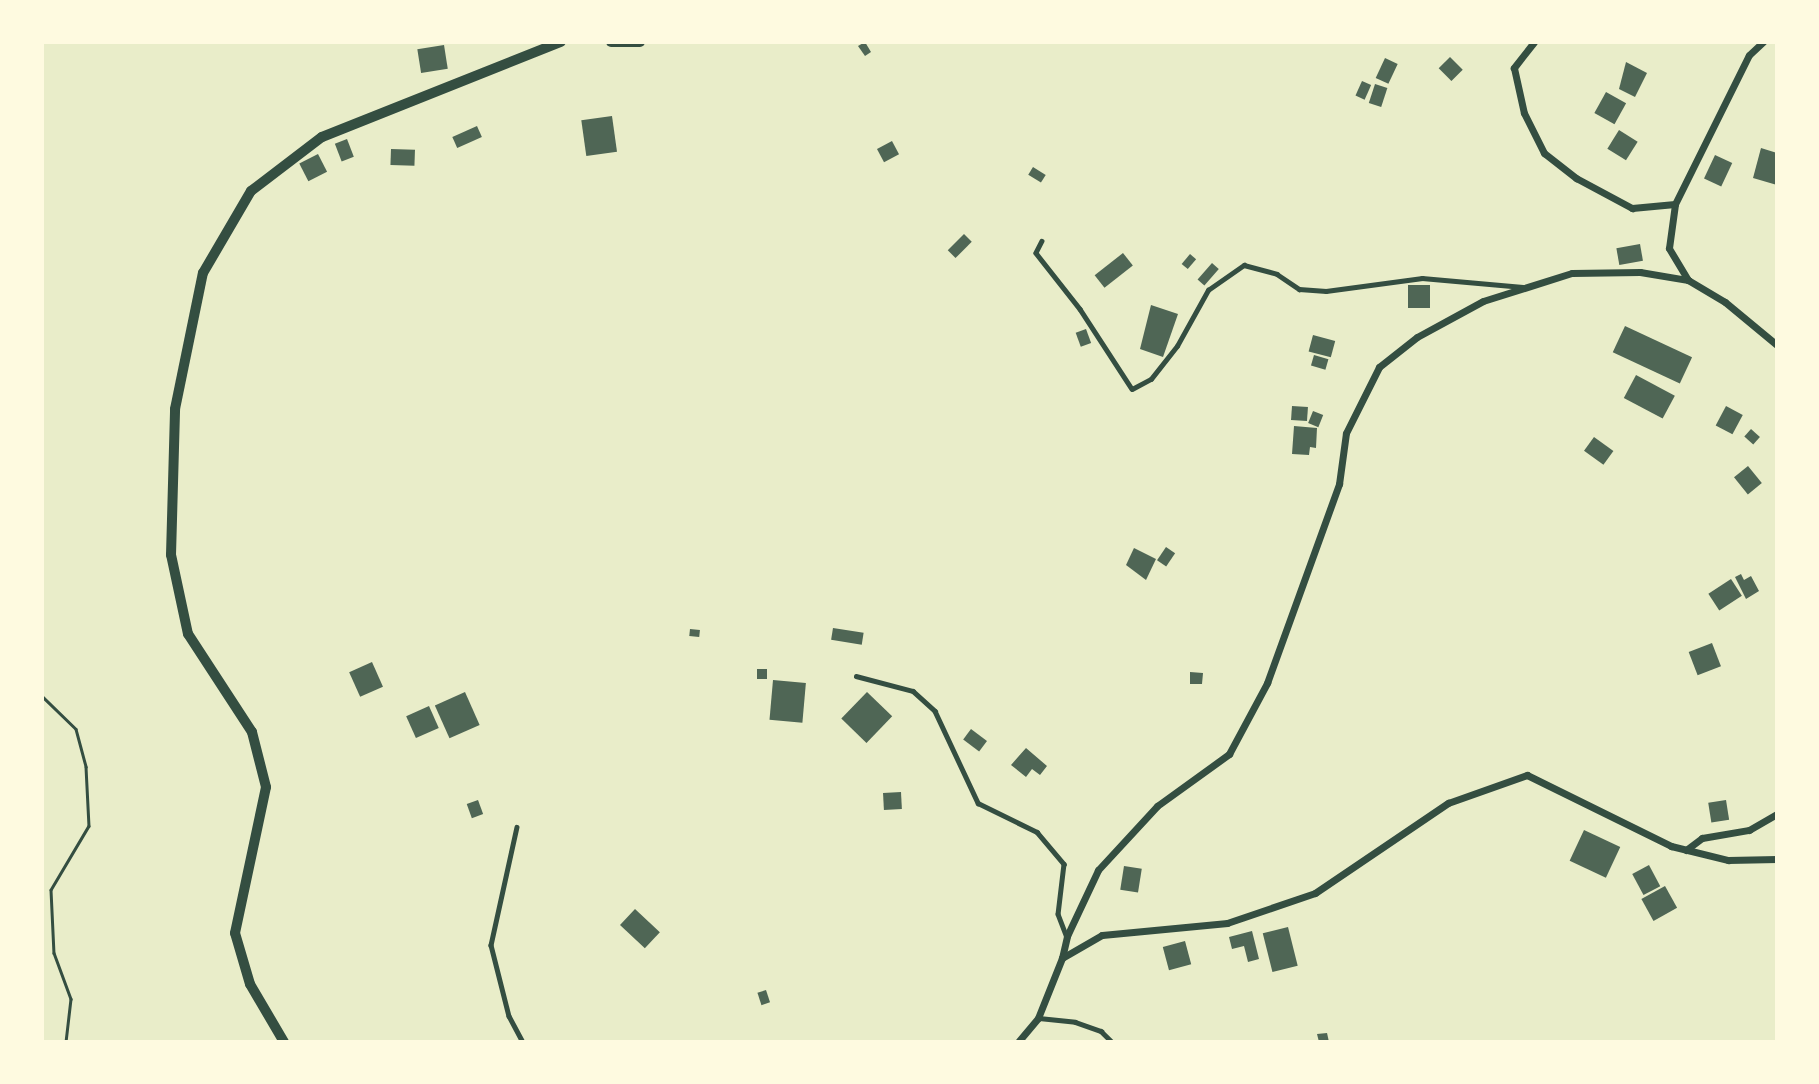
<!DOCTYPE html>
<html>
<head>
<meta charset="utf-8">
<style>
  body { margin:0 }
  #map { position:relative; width:1819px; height:1084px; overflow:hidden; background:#e9edc9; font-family:Lato,sans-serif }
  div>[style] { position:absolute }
  .building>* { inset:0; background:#4f6655; transform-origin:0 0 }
  .path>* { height:2.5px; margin:-1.25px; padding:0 1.25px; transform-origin:1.25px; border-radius:1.25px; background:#344e41 }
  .service>* { height:4.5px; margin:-2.25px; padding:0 2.25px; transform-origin:2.25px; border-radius:2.25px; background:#344e41 }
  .minor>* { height:7px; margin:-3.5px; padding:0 3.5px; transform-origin:3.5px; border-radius:3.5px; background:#344e41 }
  .tertiary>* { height:10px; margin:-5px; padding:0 5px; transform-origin:5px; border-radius:5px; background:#344e41 }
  span { translate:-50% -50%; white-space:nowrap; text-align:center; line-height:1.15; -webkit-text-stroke:5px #fefae0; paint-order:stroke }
  .frame { position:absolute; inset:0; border:44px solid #fefae0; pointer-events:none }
</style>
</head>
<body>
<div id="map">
  <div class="building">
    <i style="clip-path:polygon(865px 42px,871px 52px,865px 56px,858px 46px)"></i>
    <i style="left:444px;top:45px;width:24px;height:27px;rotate:81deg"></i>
    <i style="left:1450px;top:57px;width:18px;height:16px;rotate:45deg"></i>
    <i style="left:1385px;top:58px;width:14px;height:22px;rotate:25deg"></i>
    <i style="clip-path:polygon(1626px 62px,1647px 73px,1635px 97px,1619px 89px)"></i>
    <i style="left:1362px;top:81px;width:10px;height:16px;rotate:24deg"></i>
    <i style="left:1375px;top:84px;width:13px;height:20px;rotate:18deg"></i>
    <i style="left:1606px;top:92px;width:23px;height:24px;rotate:29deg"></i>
    <i style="left:612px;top:116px;width:36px;height:31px;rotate:82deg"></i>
    <i style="left:477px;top:126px;width:12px;height:27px;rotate:66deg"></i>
    <i style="left:1619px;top:130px;width:22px;height:22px;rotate:32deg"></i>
    <i style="left:347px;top:139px;width:19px;height:13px;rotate:69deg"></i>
    <i style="left:892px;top:141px;width:15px;height:17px;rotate:62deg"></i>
    <i style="clip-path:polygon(1761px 148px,1777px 153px,1777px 185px,1753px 178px)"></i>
    <i style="left:391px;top:149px;width:24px;height:16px;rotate:2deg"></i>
    <i style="left:318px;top:154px;width:20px;height:21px;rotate:63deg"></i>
    <i style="left:1715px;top:155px;width:19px;height:26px;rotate:25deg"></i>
    <i style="left:1033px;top:167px;width:15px;height:9px;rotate:32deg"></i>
    <i style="left:964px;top:234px;width:11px;height:23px;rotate:45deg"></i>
    <i style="left:1640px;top:244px;width:17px;height:24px;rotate:80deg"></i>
    <i style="left:1123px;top:253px;width:16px;height:36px;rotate:52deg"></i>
    <i style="left:1190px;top:254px;width:8px;height:13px;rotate:40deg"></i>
    <i style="left:1212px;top:263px;width:9px;height:22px;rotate:41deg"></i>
    <i style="left:1408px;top:285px;width:22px;height:23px"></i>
    <i style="clip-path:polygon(1151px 305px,1178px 314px,1163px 357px,1140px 349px)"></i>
    <i style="left:1625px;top:326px;width:74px;height:29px;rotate:25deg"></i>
    <i style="left:1086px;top:329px;width:15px;height:11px;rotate:70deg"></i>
    <i style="left:1313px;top:335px;width:23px;height:17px;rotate:15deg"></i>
    <i style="left:1314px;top:355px;width:15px;height:11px;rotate:16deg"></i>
    <i style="left:1636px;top:375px;width:44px;height:26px;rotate:28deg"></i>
    <i style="left:1292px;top:406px;width:16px;height:14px;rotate:4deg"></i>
    <i style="left:1726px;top:406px;width:19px;height:22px;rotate:28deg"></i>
    <i style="left:1313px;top:411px;width:11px;height:13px;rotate:22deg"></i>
    <i style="clip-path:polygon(1294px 426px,1317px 428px,1316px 448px,1310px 447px,1309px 455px,1292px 454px)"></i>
    <i style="left:1751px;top:429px;width:12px;height:10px;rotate:42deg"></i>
    <i style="left:1594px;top:437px;width:24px;height:17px;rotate:36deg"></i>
    <i style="left:1748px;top:466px;width:22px;height:18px;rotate:51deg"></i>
    <i style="left:1166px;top:547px;width:11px;height:16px;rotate:34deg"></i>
    <i style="clip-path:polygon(1134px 548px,1156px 559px,1146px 580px,1126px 565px)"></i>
    <i style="clip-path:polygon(1741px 574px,1744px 580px,1751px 576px,1759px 591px,1746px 599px,1735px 577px)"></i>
    <i style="left:1731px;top:579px;width:20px;height:27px;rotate:57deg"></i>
    <i style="left:833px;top:628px;width:31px;height:12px;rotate:9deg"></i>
    <i style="left:690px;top:629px;width:10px;height:7px;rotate:6deg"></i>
    <i style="left:1712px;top:643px;width:25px;height:25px;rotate:69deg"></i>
    <i style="left:372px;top:662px;width:27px;height:25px;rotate:66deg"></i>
    <i style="left:757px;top:669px;width:10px;height:10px"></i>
    <i style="clip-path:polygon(1190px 672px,1203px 673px,1202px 684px,1190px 684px)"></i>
    <i style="left:773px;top:680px;width:33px;height:40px;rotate:5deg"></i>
    <i style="left:465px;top:692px;width:36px;height:33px;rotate:66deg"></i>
    <i style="left:867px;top:692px;width:35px;height:37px;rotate:44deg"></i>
    <i style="left:429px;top:706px;width:24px;height:25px;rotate:66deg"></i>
    <i style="left:971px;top:729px;width:20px;height:13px;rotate:37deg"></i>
    <i style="clip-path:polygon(1026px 748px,1047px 766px,1040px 775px,1032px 769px,1026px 777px,1011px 765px)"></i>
    <i style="left:901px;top:792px;width:17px;height:18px;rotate:87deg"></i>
    <i style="left:478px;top:800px;width:15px;height:12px;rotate:70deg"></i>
    <i style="left:1726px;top:800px;width:20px;height:18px;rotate:81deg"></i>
    <i style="left:1584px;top:830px;width:40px;height:34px;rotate:25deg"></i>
    <i style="left:1649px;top:865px;width:24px;height:19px;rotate:62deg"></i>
    <i style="left:1124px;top:866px;width:18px;height:24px;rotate:9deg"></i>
    <i style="left:1665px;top:886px;width:25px;height:27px;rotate:61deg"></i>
    <i style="left:635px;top:909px;width:34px;height:22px;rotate:43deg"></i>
    <i style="left:1288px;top:927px;width:40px;height:26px;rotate:76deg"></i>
    <i style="clip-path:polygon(1252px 931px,1259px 959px,1248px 962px,1244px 946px,1232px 949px,1229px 937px)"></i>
    <i style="left:1185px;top:941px;width:24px;height:23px;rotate:75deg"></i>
    <i style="left:766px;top:990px;width:13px;height:9px;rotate:72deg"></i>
    <i style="clip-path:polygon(1327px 1033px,1329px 1042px,1319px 1042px,1317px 1034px)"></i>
  </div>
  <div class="path">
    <i style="left:42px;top:696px;width:47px;rotate:44.1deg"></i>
    <i style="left:76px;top:729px;width:39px;rotate:75deg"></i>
    <i style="left:86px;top:767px;width:59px;rotate:87.1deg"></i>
    <i style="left:89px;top:826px;width:74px;rotate:120.7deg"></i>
    <i style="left:51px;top:890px;width:63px;rotate:87.3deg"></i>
    <i style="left:54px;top:953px;width:49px;rotate:69.7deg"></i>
    <i style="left:71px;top:999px;width:43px;rotate:96.6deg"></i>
  </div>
  <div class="service">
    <i style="left:1042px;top:241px;width:13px;rotate:117deg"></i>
    <i style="left:1036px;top:253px;width:71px;rotate:51.8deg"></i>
    <i style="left:1080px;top:309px;width:95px;rotate:57deg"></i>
    <i style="left:1132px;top:389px;width:21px;rotate:-28deg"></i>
    <i style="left:1151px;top:379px;width:42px;rotate:-51.8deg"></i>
    <i style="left:1177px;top:346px;width:64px;rotate:-61deg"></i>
    <i style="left:1208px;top:290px;width:44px;rotate:-34.8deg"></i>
    <i style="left:1244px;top:265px;width:34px;rotate:15deg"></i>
    <i style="left:1277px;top:274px;width:27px;rotate:34deg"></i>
    <i style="left:1299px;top:289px;width:27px;rotate:4deg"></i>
    <i style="left:1326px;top:291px;width:97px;rotate:-7.7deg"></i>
    <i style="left:1422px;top:278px;width:101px;rotate:5.1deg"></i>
    <i style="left:856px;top:676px;width:59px;rotate:14.7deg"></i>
    <i style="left:913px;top:691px;width:30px;rotate:42deg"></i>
    <i style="left:935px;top:711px;width:102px;rotate:64.9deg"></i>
    <i style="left:978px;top:803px;width:66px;rotate:26.2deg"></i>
    <i style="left:1037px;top:832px;width:42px;rotate:49.8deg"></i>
    <i style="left:1064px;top:864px;width:50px;rotate:96.8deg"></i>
    <i style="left:1058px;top:914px;width:22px;rotate:69deg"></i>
    <i style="left:517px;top:827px;width:121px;rotate:102.4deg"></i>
    <i style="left:491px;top:945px;width:73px;rotate:75.8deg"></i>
    <i style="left:509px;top:1016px;width:30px;rotate:62deg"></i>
    <i style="left:1039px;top:1018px;width:36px;rotate:6deg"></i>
    <i style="left:1075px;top:1022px;width:28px;rotate:19deg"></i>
    <i style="left:1101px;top:1031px;width:16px;rotate:45deg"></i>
  </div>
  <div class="minor">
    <i style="left:1534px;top:42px;width:33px;rotate:128deg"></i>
    <i style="left:1514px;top:68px;width:46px;rotate:77.5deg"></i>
    <i style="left:1524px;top:113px;width:45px;rotate:63.4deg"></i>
    <i style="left:1544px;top:153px;width:41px;rotate:38deg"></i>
    <i style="left:1576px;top:178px;width:64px;rotate:28.2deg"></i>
    <i style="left:1632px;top:208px;width:43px;rotate:-5.3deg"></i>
    <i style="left:1688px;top:280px;width:37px;rotate:-121deg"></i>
    <i style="left:1669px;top:248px;width:44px;rotate:-82.2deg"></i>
    <i style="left:1675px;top:204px;width:166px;rotate:-63.6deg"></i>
    <i style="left:1749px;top:55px;width:19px;rotate:-43deg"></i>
    <i style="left:1686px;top:850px;width:20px;rotate:-37deg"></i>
    <i style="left:1702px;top:838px;width:48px;rotate:-9.7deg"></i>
    <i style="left:1749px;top:830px;width:32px;rotate:-30deg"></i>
    <i style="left:1062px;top:958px;width:23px;rotate:-77deg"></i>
    <i style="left:1067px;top:936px;width:73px;rotate:-64.8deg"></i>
    <i style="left:1098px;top:870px;width:87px;rotate:-47.3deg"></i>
    <i style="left:1157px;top:806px;width:89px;rotate:-35.8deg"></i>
    <i style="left:1229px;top:754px;width:81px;rotate:-61.8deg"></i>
    <i style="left:1267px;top:683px;width:212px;rotate:-70.1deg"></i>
    <i style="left:1339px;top:484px;width:51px;rotate:-82.2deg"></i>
    <i style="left:1346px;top:433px;width:74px;rotate:-63.4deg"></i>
    <i style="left:1379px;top:367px;width:48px;rotate:-38.3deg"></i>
    <i style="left:1417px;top:337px;width:75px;rotate:-28.6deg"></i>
    <i style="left:1483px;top:301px;width:93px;rotate:-17.5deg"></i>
    <i style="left:1572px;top:273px;width:68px;rotate:-0.8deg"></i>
    <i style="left:1640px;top:272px;width:49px;rotate:9.5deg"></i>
    <i style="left:1688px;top:280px;width:43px;rotate:30.7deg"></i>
    <i style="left:1725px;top:302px;width:67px;rotate:39.6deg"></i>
    <i style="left:1018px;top:1042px;width:31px;rotate:-50deg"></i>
    <i style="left:1038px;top:1018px;width:65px;rotate:-68.2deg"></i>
    <i style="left:1062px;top:958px;width:46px;rotate:-29.9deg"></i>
    <i style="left:1102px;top:935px;width:126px;rotate:-5.5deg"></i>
    <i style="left:1227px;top:923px;width:93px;rotate:-18.8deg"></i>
    <i style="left:1315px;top:893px;width:161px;rotate:-34.1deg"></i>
    <i style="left:1448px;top:803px;width:84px;rotate:-19.5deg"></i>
    <i style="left:1527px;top:775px;width:161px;rotate:26.2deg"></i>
    <i style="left:1671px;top:846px;width:59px;rotate:13.8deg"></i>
    <i style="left:1728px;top:860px;width:49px;rotate:-1.2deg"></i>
  </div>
  <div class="tertiary">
    <i style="left:611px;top:42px;width:29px"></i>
    <i style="left:284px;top:1042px;width:67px;rotate:-120.4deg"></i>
    <i style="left:250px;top:984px;width:53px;rotate:-106.4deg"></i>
    <i style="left:235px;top:933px;width:149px;rotate:-78deg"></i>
    <i style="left:266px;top:787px;width:57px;rotate:-104.3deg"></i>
    <i style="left:252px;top:732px;width:117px;rotate:-123.1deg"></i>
    <i style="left:188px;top:634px;width:81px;rotate:-102.1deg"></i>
    <i style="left:171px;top:555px;width:146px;rotate:-88.4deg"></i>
    <i style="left:175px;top:409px;width:139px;rotate:-78.4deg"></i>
    <i style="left:203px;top:273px;width:95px;rotate:-59.7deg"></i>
    <i style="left:251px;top:191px;width:89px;rotate:-37.3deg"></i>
    <i style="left:322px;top:137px;width:257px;rotate:-21.7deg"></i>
  </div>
  <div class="frame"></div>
</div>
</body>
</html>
